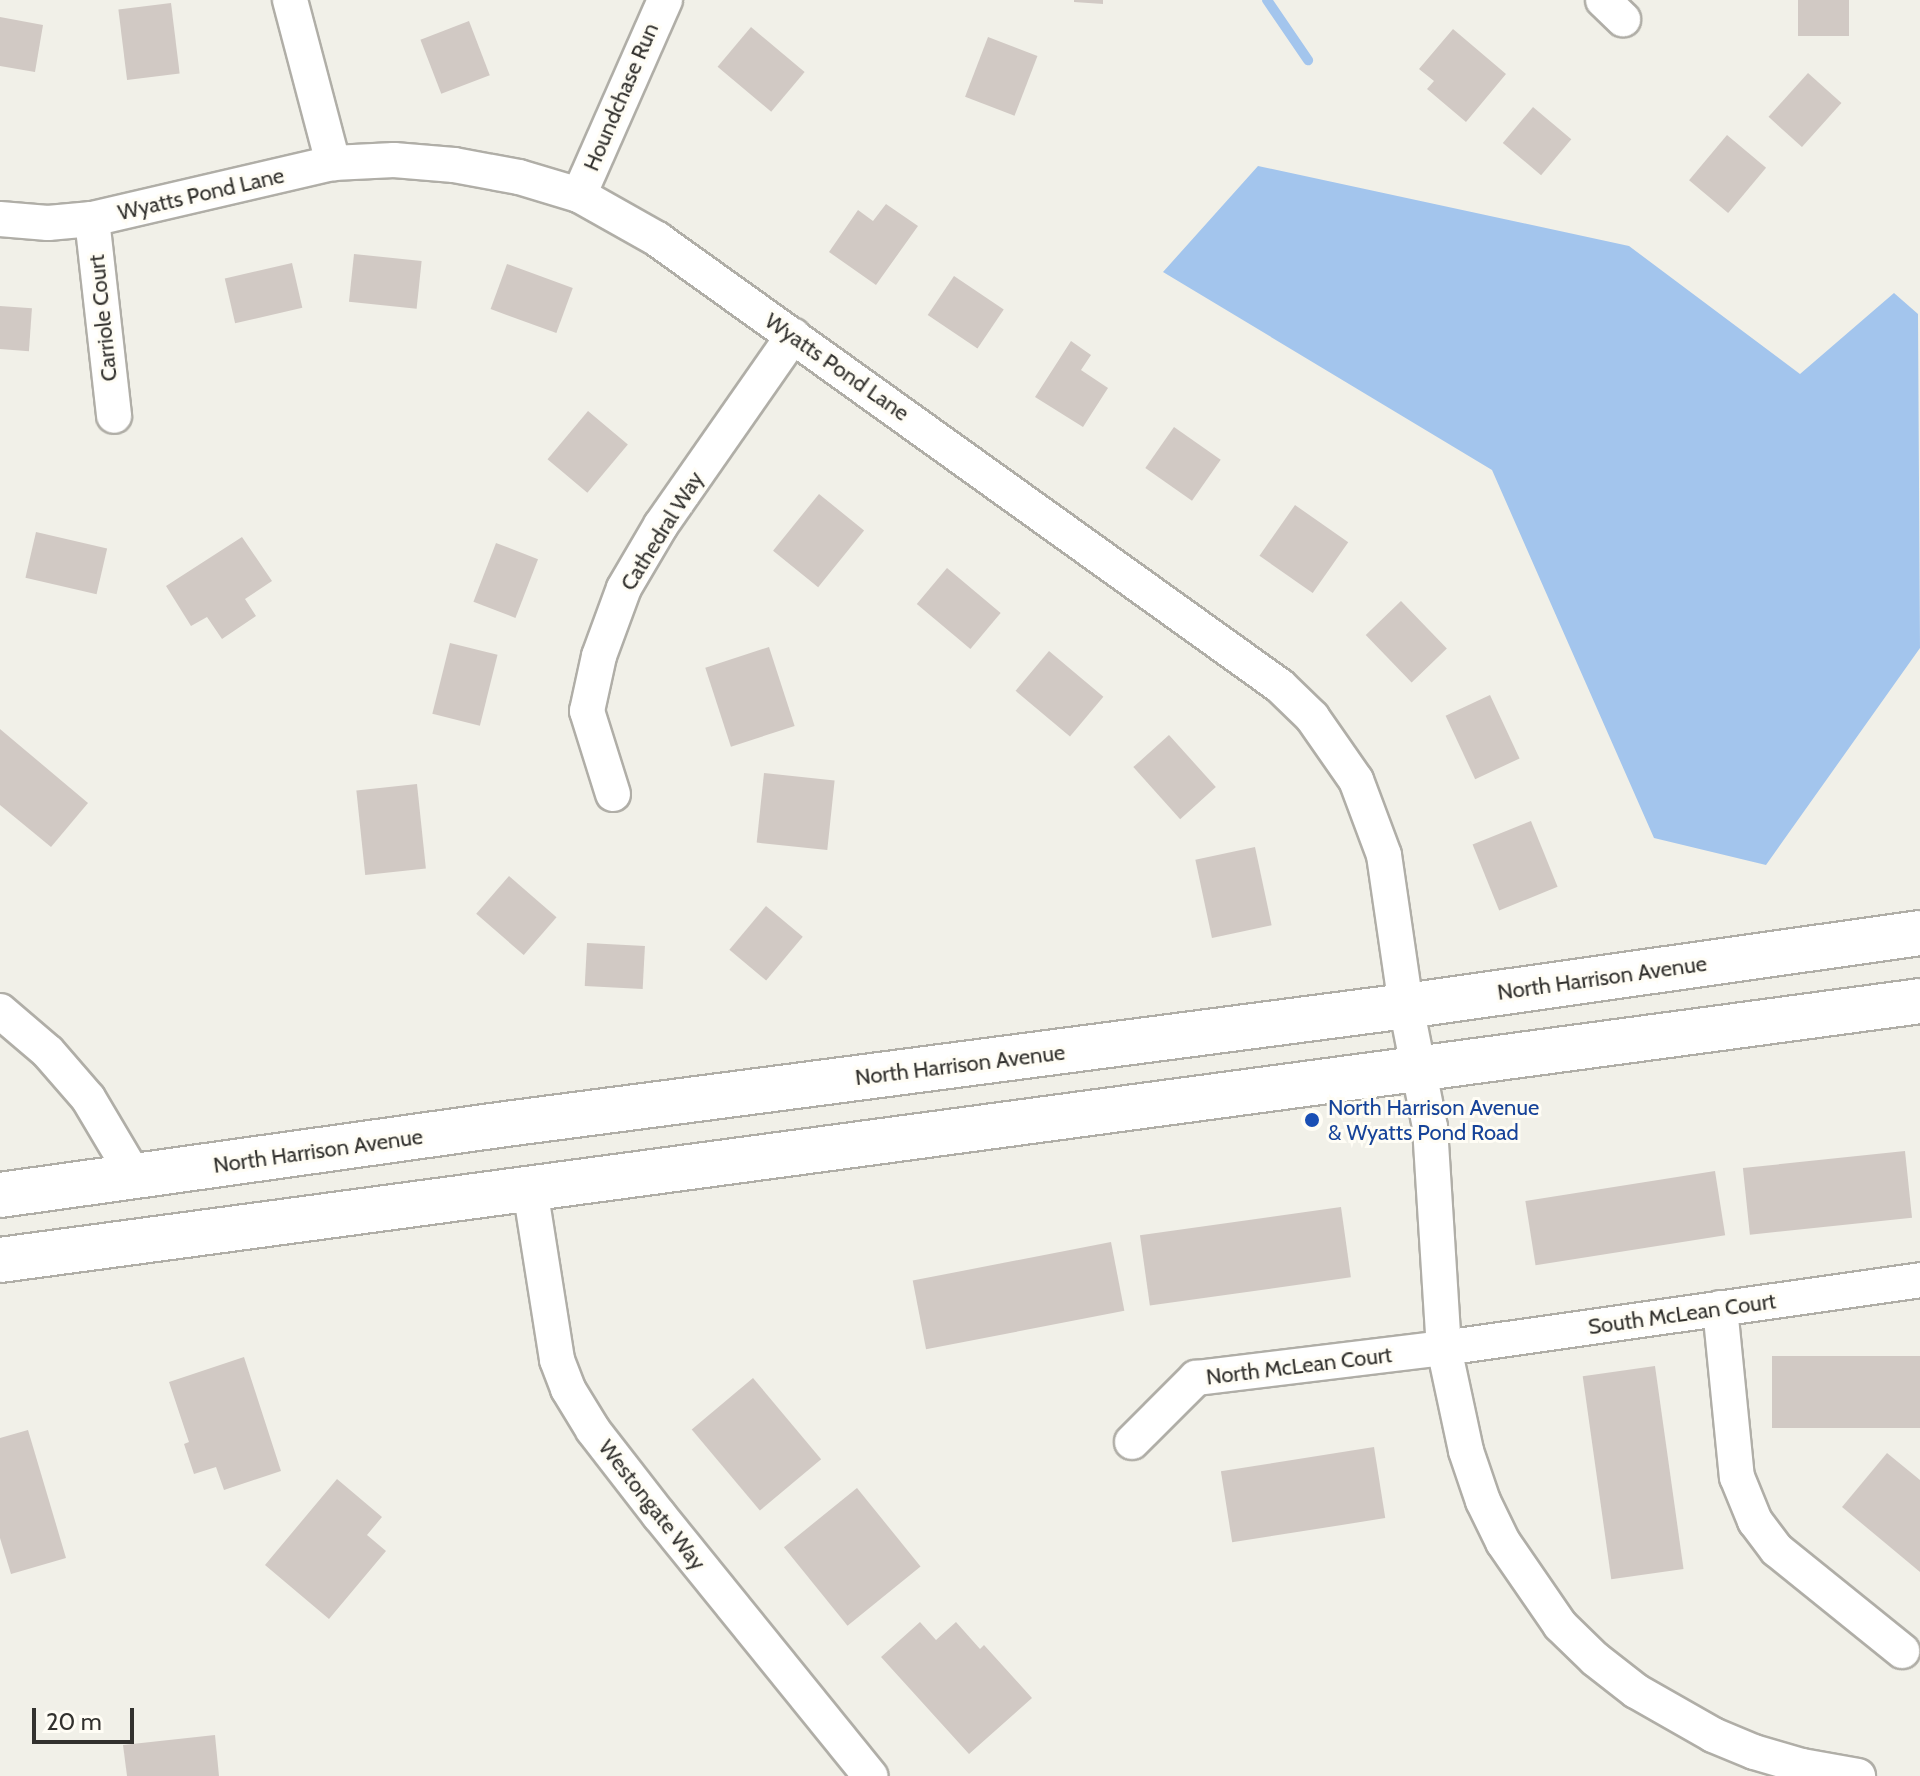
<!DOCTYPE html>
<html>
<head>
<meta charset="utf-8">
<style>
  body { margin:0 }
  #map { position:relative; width:1920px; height:1776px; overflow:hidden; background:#f1f0e8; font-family:Cabin,sans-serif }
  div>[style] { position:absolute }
  .water>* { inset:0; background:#a3c5ed }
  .stream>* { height:10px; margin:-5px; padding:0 5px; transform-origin:5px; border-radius:5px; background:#a3c5ed }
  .building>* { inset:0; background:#d1c9c4; transform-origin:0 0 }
  .roads { filter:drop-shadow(2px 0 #b0aea7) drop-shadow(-2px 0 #b0aea7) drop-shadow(0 2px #b0aea7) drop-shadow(0 -2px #b0aea7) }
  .minor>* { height:34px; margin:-17px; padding:0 17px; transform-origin:17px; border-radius:17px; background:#fff }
  .primary>* { height:44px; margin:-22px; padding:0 22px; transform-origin:22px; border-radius:22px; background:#fff }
  .dots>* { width:22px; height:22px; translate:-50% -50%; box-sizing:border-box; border:4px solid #fffdf5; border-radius:50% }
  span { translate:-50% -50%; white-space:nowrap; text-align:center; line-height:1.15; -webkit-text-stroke:6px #fffdf5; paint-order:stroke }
  .street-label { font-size:22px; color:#32312e }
  .transit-label { font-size:22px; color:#164399 }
  .left { translate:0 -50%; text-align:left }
  .scale { position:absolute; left:32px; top:1708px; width:102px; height:36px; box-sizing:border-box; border:4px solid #32312e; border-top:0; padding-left:10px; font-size:24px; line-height:28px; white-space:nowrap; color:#32312e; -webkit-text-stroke:6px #fffdf5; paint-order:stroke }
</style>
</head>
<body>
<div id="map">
  <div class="water">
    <i style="clip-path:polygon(1258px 166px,1629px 246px,1800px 374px,1894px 293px,1918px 314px,1920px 648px,1766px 865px,1654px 838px,1492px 470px,1163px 272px)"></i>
  </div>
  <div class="stream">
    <i style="left:1267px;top:0;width:73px;rotate:55.7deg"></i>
  </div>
  <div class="building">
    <i style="clip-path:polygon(1074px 0,1103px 0,1103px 4px,1074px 2px)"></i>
    <i style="left:1798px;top:0;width:51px;height:36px"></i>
    <i style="left:171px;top:3px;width:71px;height:53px;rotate:83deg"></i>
    <i style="clip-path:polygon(0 17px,43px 25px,35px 72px,0 66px)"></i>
    <i style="left:469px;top:21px;width:58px;height:52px;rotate:69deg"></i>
    <i style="left:751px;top:27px;width:70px;height:52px;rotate:40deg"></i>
    <i style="clip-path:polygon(1453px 29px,1506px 74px,1466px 122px,1427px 89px,1434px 81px,1419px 69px)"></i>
    <i style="left:988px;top:37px;width:53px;height:64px;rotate:21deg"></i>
    <i style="left:1808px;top:73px;width:45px;height:59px;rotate:42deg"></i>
    <i style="left:1533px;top:107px;width:50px;height:47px;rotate:40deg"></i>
    <i style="left:1727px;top:135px;width:51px;height:59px;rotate:40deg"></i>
    <i style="clip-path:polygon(886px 204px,918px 226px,876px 285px,829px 252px,858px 210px,873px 221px)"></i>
    <i style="left:354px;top:254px;width:68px;height:48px;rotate:6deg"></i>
    <i style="left:292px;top:263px;width:46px;height:69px;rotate:77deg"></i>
    <i style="left:507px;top:264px;width:70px;height:48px;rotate:20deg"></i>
    <i style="left:954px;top:276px;width:60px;height:47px;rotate:34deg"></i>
    <i style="left:0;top:306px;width:32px;height:43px;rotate:4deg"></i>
    <i style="clip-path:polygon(1071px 341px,1091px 355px,1081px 370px,1108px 388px,1083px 427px,1035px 397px)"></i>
    <i style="left:588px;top:411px;width:52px;height:63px;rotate:40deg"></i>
    <i style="left:1174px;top:427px;width:57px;height:50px;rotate:35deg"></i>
    <i style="left:819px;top:494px;width:58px;height:73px;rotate:39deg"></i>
    <i style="left:1295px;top:505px;width:65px;height:62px;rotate:35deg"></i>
    <i style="left:36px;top:532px;width:73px;height:47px;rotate:13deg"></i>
    <i style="clip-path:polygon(242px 537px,272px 581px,245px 599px,256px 616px,222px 639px,207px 617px,191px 626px,166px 586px)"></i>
    <i style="left:496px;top:543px;width:45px;height:63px;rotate:21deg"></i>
    <i style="left:947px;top:568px;width:70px;height:47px;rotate:40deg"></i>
    <i style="left:1401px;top:601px;width:66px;height:49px;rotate:46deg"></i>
    <i style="left:450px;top:643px;width:49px;height:73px;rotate:14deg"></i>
    <i style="left:769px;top:647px;width:83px;height:67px;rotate:72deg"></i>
    <i style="left:1049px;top:651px;width:71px;height:52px;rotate:40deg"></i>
    <i style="left:1490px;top:695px;width:70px;height:49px;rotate:65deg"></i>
    <i style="clip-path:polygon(0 729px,88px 803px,51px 847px,0 805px)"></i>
    <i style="left:1169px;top:735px;width:70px;height:48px;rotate:48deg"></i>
    <i style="left:764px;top:773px;width:71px;height:70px;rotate:6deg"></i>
    <i style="left:417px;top:784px;width:85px;height:61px;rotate:84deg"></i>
    <i style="left:1531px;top:821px;width:71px;height:63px;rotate:68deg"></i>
    <i style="left:1255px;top:847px;width:80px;height:61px;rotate:78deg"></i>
    <i style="left:509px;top:876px;width:63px;height:50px;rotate:41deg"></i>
    <i style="left:766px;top:906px;width:48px;height:57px;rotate:40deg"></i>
    <i style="left:587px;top:943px;width:58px;height:43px;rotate:3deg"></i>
    <i style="left:1905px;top:1151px;width:67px;height:163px;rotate:84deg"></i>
    <i style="left:1715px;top:1171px;width:65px;height:192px;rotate:81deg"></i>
    <i style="left:1341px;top:1207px;width:71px;height:203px;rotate:82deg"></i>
    <i style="left:1111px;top:1242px;width:70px;height:202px;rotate:79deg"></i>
    <i style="left:1920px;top:1356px;width:72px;height:148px;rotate:90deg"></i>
    <i style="clip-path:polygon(244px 1357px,281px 1471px,224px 1490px,216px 1467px,194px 1474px,184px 1444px,189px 1442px,169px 1382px)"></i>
    <i style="left:1655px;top:1366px;width:205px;height:73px;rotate:82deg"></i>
    <i style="left:753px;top:1378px;width:106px;height:80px;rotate:50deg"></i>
    <i style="clip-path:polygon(28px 1430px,66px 1558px,11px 1574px,0 1538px,0 1438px)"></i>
    <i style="left:1374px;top:1447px;width:72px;height:155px;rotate:81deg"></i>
    <i style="clip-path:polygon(1887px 1453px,1920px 1480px,1920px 1572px,1842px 1507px)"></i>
    <i style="clip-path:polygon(337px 1479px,382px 1517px,367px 1535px,386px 1551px,329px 1619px,265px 1565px)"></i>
    <i style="left:857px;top:1488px;width:101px;height:94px;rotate:51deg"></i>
    <i style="clip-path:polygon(920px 1622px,936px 1640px,956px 1622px,980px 1649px,984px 1645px,1032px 1698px,969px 1754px,881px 1657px)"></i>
    <i style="clip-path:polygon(215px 1735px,219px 1776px,127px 1776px,123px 1745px)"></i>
  </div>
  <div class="roads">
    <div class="minor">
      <i style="left:290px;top:0;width:169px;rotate:75.2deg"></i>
      <i style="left:1603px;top:0;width:28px;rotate:44deg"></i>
      <i style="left:579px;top:195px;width:213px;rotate:-66.2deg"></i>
      <i style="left:0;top:219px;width:48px;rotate:4.8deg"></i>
      <i style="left:48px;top:223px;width:44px;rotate:-5.2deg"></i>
      <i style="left:92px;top:219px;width:247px;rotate:-13.1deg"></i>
      <i style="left:333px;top:163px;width:61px;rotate:-2.8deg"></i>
      <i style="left:394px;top:160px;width:60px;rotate:4.8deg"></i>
      <i style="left:454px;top:165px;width:66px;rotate:10.5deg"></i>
      <i style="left:519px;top:177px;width:63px;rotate:16.7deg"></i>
      <i style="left:579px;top:195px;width:90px;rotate:29.4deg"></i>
      <i style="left:657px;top:239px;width:767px;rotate:35.66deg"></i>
      <i style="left:1280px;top:686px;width:45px;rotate:44.1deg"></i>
      <i style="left:1312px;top:717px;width:77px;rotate:55.1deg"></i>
      <i style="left:1356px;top:780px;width:80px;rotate:69.5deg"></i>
      <i style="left:1384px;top:855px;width:153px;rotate:81.7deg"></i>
      <i style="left:1406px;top:1006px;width:123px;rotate:78.8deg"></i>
      <i style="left:1430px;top:1127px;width:221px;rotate:86.4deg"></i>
      <i style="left:1444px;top:1348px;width:105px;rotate:77.9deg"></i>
      <i style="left:1466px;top:1451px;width:53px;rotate:71.2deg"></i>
      <i style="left:1483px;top:1501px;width:46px;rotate:64deg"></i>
      <i style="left:1503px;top:1542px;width:101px;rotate:55.5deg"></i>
      <i style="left:1560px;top:1625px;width:49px;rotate:44.2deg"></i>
      <i style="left:1595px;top:1659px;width:52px;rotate:38deg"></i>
      <i style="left:1636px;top:1691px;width:89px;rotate:29.7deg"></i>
      <i style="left:1713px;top:1735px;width:44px;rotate:22.5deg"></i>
      <i style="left:1754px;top:1752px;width:50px;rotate:16.3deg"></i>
      <i style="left:1802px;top:1766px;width:57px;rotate:10.1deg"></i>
      <i style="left:92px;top:219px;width:198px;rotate:83.6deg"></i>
      <i style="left:613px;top:794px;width:87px;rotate:-107.4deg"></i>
      <i style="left:587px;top:711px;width:56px;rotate:-77.7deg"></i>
      <i style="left:599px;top:656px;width:72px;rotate:-69.8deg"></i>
      <i style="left:624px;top:588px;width:73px;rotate:-59.6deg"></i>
      <i style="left:661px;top:525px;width:231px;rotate:-55.1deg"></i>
      <i style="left:0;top:1011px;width:63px;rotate:40.5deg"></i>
      <i style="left:48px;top:1052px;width:61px;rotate:49deg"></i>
      <i style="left:88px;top:1098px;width:92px;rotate:59.3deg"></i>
      <i style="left:530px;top:1189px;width:173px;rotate:81deg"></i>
      <i style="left:557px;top:1360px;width:31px;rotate:69deg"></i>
      <i style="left:568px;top:1389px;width:48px;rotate:58.6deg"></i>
      <i style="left:593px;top:1430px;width:108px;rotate:52.2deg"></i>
      <i style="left:659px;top:1515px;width:336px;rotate:51deg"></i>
      <i style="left:1720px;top:1308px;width:170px;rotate:84.3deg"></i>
      <i style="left:1737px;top:1477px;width:48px;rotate:67.8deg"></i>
      <i style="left:1755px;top:1521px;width:36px;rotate:53deg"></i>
      <i style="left:1777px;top:1550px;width:161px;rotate:38.9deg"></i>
      <i style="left:1132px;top:1442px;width:91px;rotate:-45deg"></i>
      <i style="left:1196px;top:1378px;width:250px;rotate:-6.9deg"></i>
      <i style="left:1444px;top:1348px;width:481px;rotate:-8.1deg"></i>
    </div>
    <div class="primary">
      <i style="left:0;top:1195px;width:511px;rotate:-7.99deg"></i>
      <i style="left:506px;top:1124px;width:908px;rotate:-7.47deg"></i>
      <i style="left:1406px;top:1006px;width:519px;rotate:-8.08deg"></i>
      <i style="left:0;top:1260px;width:1937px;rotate:-7.68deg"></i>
    </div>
  </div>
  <div class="dots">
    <i style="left:1312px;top:1120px;background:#1a4fb4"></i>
  </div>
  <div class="street-label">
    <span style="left:621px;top:97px;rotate:-67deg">Houndchase Run</span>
    <span style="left:201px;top:194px;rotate:-13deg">Wyatts Pond Lane</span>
    <span style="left:103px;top:318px;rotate:-96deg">Carriole Court</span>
    <span style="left:837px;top:367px;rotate:35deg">Wyatts Pond Lane</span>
    <span style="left:662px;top:531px;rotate:-58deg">Cathedral Way</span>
    <span style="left:1602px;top:978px;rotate:-8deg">North Harrison Avenue</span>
    <span style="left:960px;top:1065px;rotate:-7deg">North Harrison Avenue</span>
    <span style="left:318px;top:1151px;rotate:-8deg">North Harrison Avenue</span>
    <span style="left:1682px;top:1314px;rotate:-8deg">South McLean Court</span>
    <span style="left:1299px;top:1366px;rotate:-7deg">North McLean Court</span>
    <span style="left:652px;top:1505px;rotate:52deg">Westongate Way</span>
  </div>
  <div class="transit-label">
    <span class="left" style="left:1328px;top:1120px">North Harrison Avenue<br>&amp; Wyatts Pond Road</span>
  </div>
  <div class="scale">20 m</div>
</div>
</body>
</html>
